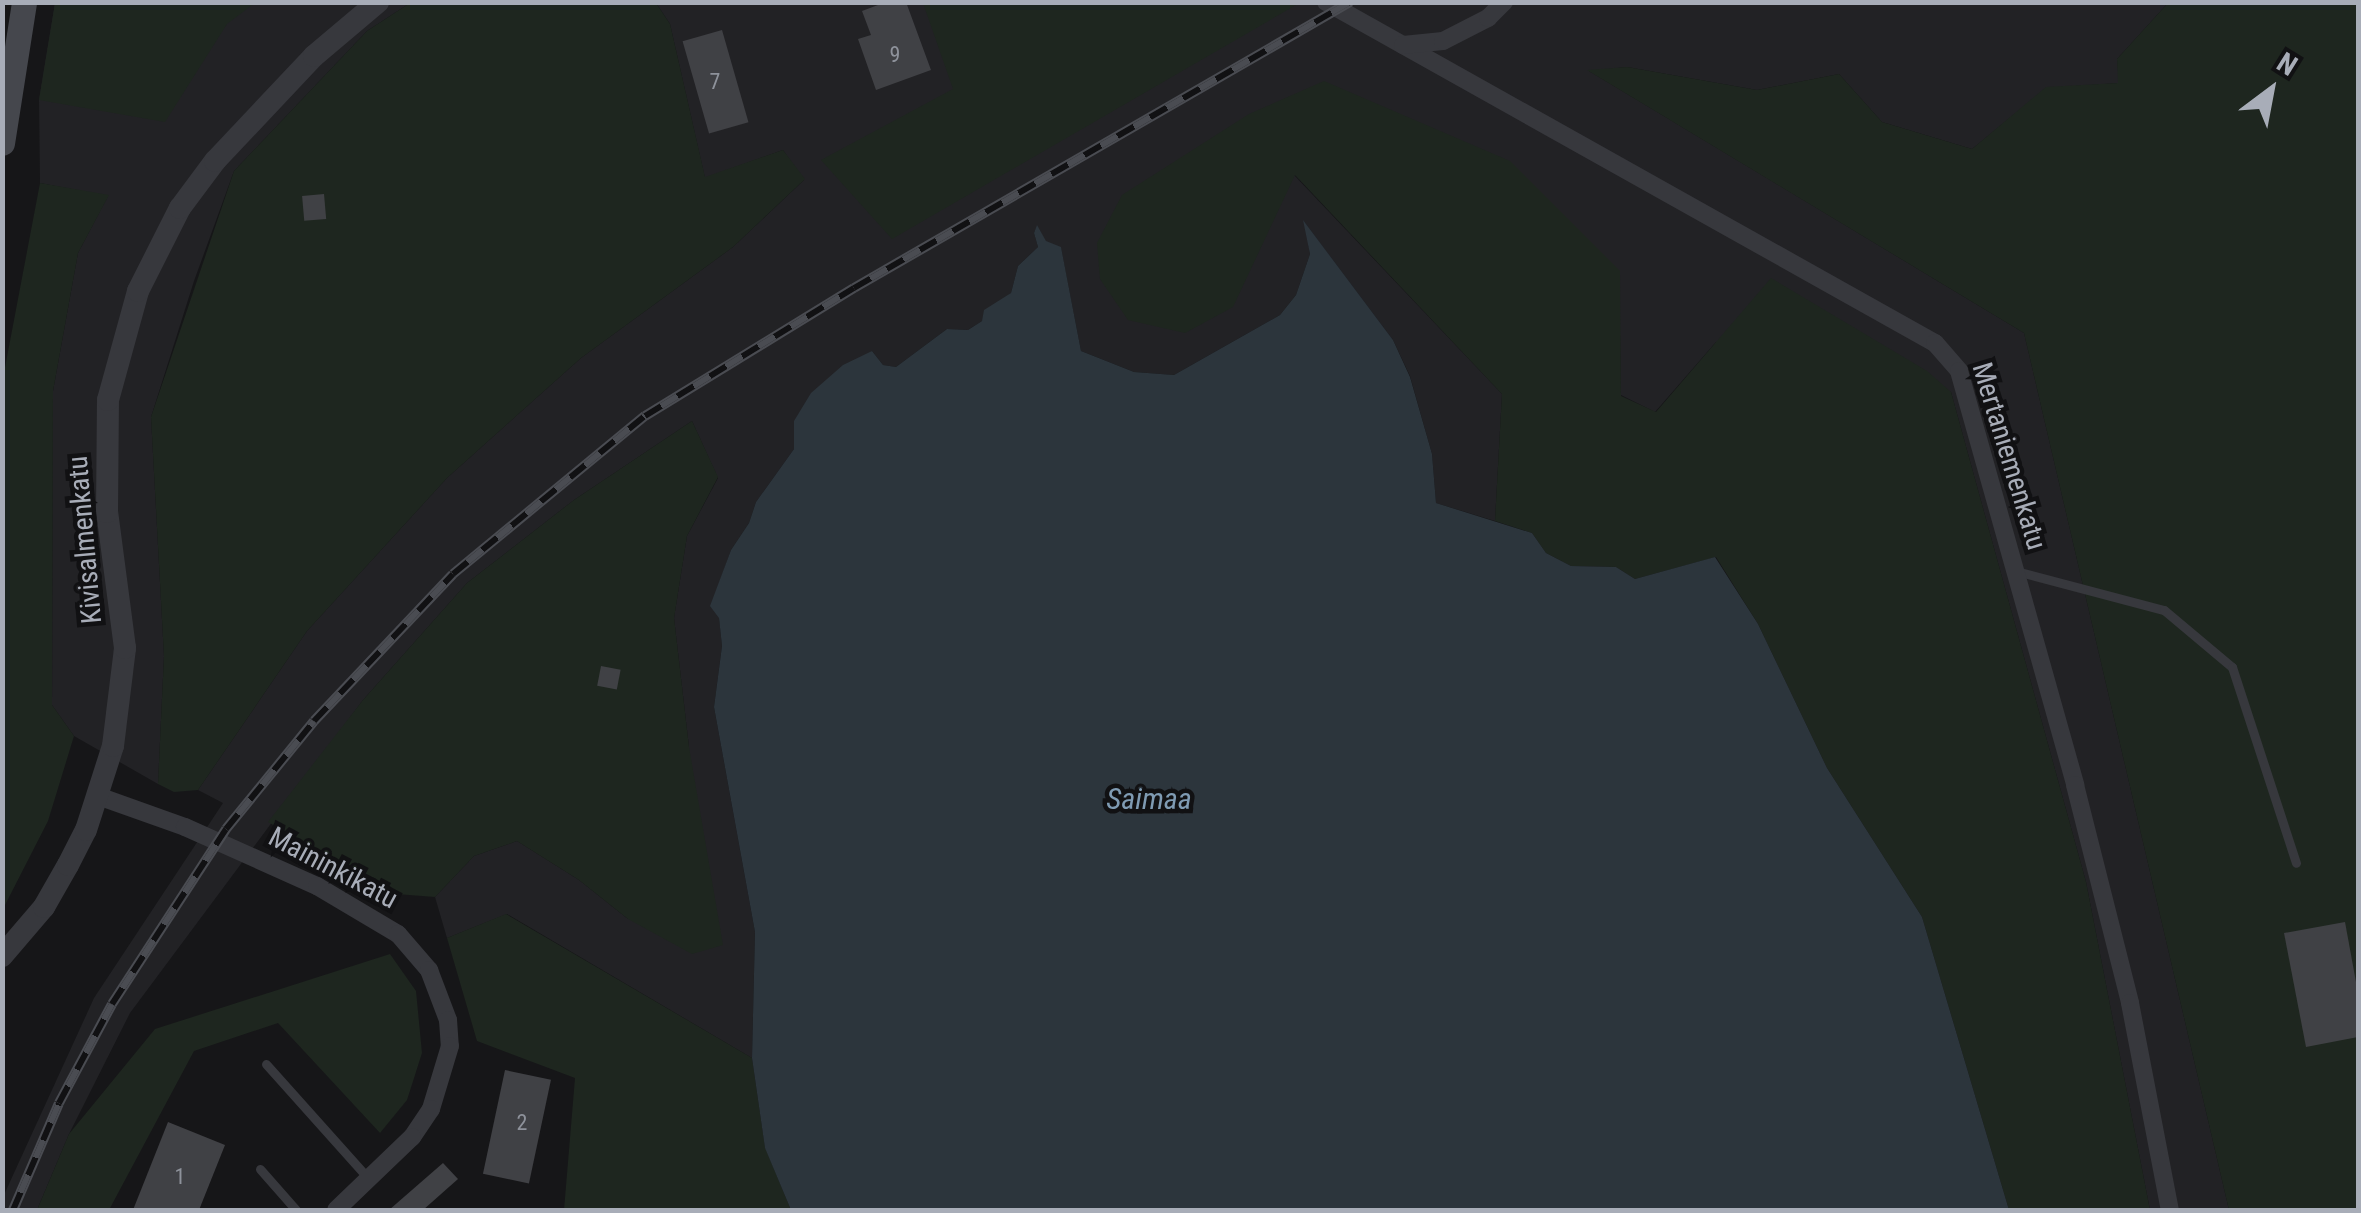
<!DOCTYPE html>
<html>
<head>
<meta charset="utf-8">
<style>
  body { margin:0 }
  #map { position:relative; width:2361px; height:1213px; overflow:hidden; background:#161618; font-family:"Roboto Condensed",sans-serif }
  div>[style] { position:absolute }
  .built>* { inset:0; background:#222225 }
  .green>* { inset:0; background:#1e261f }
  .water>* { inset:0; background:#2c353c }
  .building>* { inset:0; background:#404145; transform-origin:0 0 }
  .service>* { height:9px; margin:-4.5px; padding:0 4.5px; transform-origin:4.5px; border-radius:4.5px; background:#37383d }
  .minor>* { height:18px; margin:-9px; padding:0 9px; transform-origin:9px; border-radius:9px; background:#37383d }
  .tertiary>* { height:22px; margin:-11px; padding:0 11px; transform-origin:11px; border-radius:11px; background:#37383d }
  .secondary>* { height:25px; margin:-12.5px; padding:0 12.5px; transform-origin:12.5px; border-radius:12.5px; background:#45474d }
  .rail>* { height:10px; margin-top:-5px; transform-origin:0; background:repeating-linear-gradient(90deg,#111113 0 19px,#4a4c52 0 38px); box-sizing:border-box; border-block:2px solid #4a4c52 }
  span { translate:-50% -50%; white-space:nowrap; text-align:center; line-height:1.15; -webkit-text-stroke:9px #111113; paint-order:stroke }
  .number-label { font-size:22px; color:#8e929b }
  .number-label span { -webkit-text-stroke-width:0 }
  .street-label { font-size:28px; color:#a8adb8 }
  .water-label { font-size:30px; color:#7f9bb3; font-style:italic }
  .frame { position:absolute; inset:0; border:5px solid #a8adb8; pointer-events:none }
  .north { position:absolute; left:2221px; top:40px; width:100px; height:100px; -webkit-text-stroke:8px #111113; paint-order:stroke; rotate:32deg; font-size:28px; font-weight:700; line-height:40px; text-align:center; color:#a8adb8 }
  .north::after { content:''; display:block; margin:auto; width:35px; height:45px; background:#a8adb8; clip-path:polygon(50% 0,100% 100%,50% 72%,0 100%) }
</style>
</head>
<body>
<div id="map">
  <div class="built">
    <i style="clip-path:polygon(55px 3px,410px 3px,367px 31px,234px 171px,194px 281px,151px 417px,164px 656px,158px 784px,74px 736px,52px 705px,53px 391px,78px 253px,108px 196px,40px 183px,39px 100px)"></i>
    <i style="clip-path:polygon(656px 3px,2168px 3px,2117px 59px,2119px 83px,2046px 88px,1972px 149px,1882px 122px,1839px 74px,1757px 90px,1627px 67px,1589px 71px,2024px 333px,2229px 1210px,2150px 1210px,2086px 882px,1951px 392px,1716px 342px,1655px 412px,1621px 395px,1619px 271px,1294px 175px,1502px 394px,1495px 521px,1436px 503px,1432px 454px,1410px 376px,1393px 340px,1305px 223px,1310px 254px,1296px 295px,1280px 315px,1174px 375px,1134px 372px,1081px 351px,1061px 248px,1046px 242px,1037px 226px,1034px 233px,1038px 247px,1018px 266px,1011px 293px,982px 321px,968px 330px,947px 329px,896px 367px,883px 365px,872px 351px,795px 421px,794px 449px,756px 502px,749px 523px,731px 550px,711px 606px,719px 617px,722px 646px,714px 707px,755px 932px,752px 1058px,507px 914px,447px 938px,435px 897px,474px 856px,517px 841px,579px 880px,628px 919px,689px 747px,674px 618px,687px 536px,718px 478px,692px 421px,574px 500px,467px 583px,363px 700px,130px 1013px,69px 1134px,37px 1210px,3px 1210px,3px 1197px,94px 998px,223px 803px,198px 790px,307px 631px,447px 478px,581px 358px,733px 247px,804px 180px,783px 150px,705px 178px,670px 24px)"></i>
  </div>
  <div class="green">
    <i style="clip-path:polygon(1292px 2px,1296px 5px,892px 239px,821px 160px,953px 89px,923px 3px)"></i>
    <i style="clip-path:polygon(55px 3px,55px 2px,255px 3px,227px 24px,165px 122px,39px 100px)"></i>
    <i style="clip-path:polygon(410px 3px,656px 3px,670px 24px,705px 177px,783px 150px,805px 179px,733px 247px,581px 358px,447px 478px,307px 631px,198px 790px,174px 792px,158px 784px,164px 656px,151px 417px,234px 171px,367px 31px)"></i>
    <i style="clip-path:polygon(2168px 3px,2358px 3px,2358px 1210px,2229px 1210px,2024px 333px,1587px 70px,1627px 67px,1757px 90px,1839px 74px,1882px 122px,1972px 149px,2046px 87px,2118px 83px,2117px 59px)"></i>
    <i style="clip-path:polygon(1324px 81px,1510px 161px,1620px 271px,1621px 396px,1656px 412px,1771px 278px,1927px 371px,1951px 392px,2086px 882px,2150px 1210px,2009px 1210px,1922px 917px,1827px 768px,1758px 624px,1716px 557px,1635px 579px,1616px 567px,1571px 566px,1546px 553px,1532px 533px,1495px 521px,1502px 394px,1295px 175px,1233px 307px,1185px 333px,1128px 320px,1100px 279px,1097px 243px,1122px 195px,1249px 114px)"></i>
    <i style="clip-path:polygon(40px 183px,109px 195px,78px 253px,53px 391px,52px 705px,74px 736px,48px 821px,3px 909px,3px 378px)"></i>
    <i style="clip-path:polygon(692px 421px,718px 477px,687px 536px,674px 618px,689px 747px,723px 945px,692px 954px,628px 919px,579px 880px,517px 841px,474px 856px,435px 897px,396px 894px,268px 822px,363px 700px,467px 583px,574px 500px)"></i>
    <i style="clip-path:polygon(506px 914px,752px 1058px,765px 1147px,791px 1210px,564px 1210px,575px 1078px,477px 1041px,447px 938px)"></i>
    <i style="clip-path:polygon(390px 954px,416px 991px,422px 1053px,407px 1100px,380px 1133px,278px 1023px,194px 1051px,109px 1210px,37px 1210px,69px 1134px,155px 1029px)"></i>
  </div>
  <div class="water">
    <i style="clip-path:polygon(1303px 220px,1393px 340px,1410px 377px,1432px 454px,1436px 503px,1532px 533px,1546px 553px,1571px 566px,1616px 567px,1635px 579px,1715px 557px,1758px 624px,1827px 768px,1922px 917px,2009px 1210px,791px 1210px,765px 1148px,752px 1058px,755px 932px,714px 707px,722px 646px,719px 618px,710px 606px,731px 550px,749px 523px,756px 502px,794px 449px,794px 421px,811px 393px,843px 365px,872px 351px,883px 365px,896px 367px,947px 329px,968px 330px,982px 321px,984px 310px,1011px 293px,1018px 266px,1038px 247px,1034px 233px,1037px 225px,1046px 241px,1061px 247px,1081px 351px,1134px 372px,1174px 375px,1280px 315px,1296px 295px,1310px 254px)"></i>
  </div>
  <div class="building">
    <i style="clip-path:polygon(886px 2px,906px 2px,931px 70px,876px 90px,858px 39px,871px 35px,862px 11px)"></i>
    <i style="left:722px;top:30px;width:96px;height:41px;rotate:74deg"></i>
    <i style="left:324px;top:194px;width:25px;height:22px;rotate:85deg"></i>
    <i style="left:601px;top:666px;width:20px;height:20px;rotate:11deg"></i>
    <i style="clip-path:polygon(2345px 922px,2358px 993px,2358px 1037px,2306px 1047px,2284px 933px)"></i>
    <i style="left:505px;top:1070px;width:47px;height:106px;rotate:12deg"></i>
    <i style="clip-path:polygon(168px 1122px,225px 1145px,199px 1210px,133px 1210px)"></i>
    <i style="clip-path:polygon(443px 1163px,458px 1179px,423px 1210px,389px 1210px)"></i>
  </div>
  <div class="service">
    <i style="left:2016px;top:571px;width:153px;rotate:14.8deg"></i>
    <i style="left:2164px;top:610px;width:89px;rotate:40deg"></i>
    <i style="left:2232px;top:667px;width:206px;rotate:71.9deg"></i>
    <i style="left:266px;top:1064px;width:154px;rotate:48.2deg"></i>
    <i style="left:260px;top:1169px;width:55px;rotate:48.7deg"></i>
  </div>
  <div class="minor">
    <i style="left:1326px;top:2px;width:698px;rotate:29.25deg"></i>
    <i style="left:1935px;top:343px;width:37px;rotate:49deg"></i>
    <i style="left:1959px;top:371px;width:430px;rotate:74.3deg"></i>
    <i style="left:2075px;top:785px;width:225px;rotate:75.8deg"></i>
    <i style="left:2130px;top:1003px;width:211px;rotate:79.1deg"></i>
    <i style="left:1403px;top:45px;width:40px;rotate:-5.7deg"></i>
    <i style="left:1443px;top:41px;width:51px;rotate:-27.1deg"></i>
    <i style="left:1488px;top:18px;width:23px;rotate:-45deg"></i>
    <i style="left:98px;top:796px;width:92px;rotate:19.6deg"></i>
    <i style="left:185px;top:827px;width:145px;rotate:24.1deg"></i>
    <i style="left:317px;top:886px;width:94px;rotate:30.7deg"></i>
    <i style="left:398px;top:934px;width:48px;rotate:49.3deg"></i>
    <i style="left:429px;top:970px;width:53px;rotate:69.2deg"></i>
    <i style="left:448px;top:1020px;width:26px;rotate:86deg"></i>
    <i style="left:450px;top:1046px;width:66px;rotate:106.8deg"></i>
    <i style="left:431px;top:1109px;width:34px;rotate:124deg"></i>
    <i style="left:412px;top:1137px;width:105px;rotate:136.2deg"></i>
  </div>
  <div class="tertiary">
    <i style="left:2px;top:956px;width:65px;rotate:-49.4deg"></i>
    <i style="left:44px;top:907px;width:48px;rotate:-60.3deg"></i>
    <i style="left:68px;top:865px;width:39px;rotate:-63deg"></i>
    <i style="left:86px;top:830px;width:88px;rotate:-72.2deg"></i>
    <i style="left:113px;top:746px;width:99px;rotate:-83deg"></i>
    <i style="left:125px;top:648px;width:137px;rotate:-97.5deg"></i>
    <i style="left:107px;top:512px;width:112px;rotate:-89.5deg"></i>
    <i style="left:108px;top:400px;width:113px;rotate:-74.6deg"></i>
    <i style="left:138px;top:291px;width:93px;rotate:-63.2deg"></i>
    <i style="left:180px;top:208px;width:59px;rotate:-53.3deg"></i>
    <i style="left:215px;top:161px;width:144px;rotate:-46.7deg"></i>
    <i style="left:314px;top:56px;width:84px;rotate:-40.2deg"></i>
  </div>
  <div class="secondary">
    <i style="left:2px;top:143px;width:143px;rotate:-81.1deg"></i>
  </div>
  <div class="rail">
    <i style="left:13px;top:1210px;width:116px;rotate:-66.7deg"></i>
    <i style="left:59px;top:1103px;width:112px;rotate:-61.8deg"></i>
    <i style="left:112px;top:1004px;width:209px;rotate:-56.9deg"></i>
    <i style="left:226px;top:829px;width:139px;rotate:-50.8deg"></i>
    <i style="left:314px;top:721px;width:202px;rotate:-46.6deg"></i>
    <i style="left:453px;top:574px;width:249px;rotate:-39.5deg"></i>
    <i style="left:645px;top:416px;width:245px;rotate:-31.5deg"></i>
    <i style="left:854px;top:288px;width:573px;rotate:-29.97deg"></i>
  </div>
  <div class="number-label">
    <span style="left:895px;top:55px">9</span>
    <span style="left:715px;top:82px">7</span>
    <span style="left:522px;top:1123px">2</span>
    <span style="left:180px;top:1177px">1</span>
  </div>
  <div class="street-label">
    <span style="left:2009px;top:456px;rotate:73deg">Mertaniemenkatu</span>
    <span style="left:85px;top:540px;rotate:-95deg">Kivisalmenkatu</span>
    <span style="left:333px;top:868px;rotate:28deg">Maininkikatu</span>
  </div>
  <div class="water-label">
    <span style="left:1149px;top:799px">Saimaa</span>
  </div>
  <div class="frame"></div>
  <div class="north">N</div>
</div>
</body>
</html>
